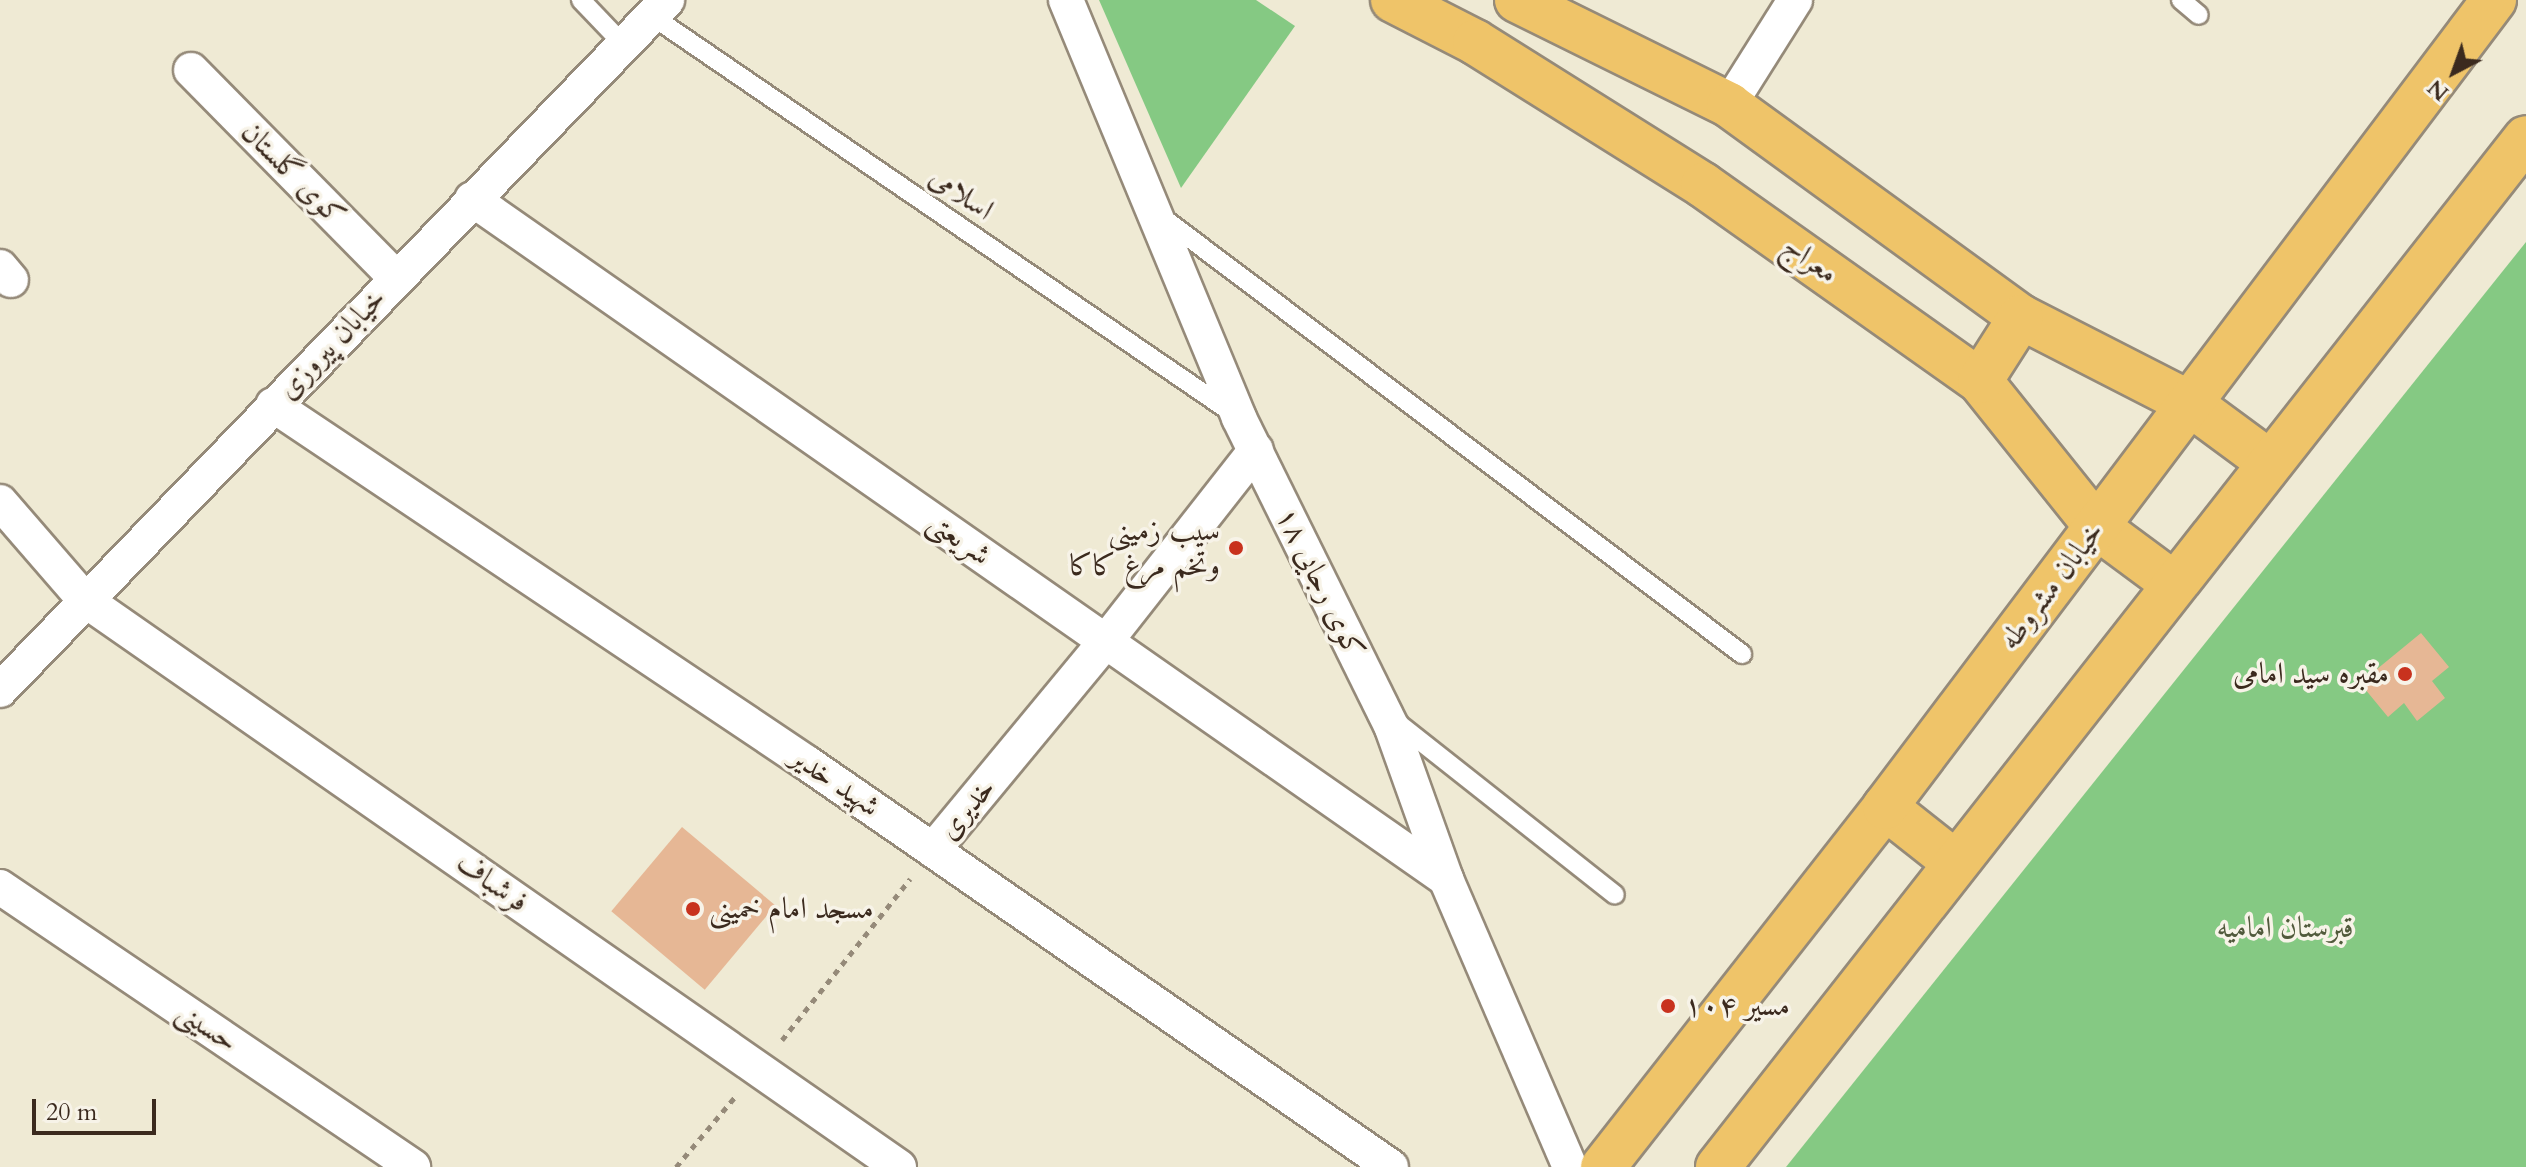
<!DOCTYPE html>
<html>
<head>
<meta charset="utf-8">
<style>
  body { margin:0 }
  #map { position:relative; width:2526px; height:1167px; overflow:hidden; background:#efead4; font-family:Cardo,Amiri,serif }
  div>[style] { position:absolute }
  .green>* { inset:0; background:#85c983 }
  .building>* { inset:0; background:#e6b795; transform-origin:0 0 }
  .path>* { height:5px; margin-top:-2.5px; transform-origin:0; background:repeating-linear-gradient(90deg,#958a79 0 6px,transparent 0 12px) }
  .roads { filter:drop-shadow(2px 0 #958a79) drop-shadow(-2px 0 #958a79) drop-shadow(0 2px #958a79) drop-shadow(0 -2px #958a79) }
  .lane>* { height:18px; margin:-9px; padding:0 9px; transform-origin:9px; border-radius:9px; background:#fff }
  .street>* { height:34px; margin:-17px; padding:0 17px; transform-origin:17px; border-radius:17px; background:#fff }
  .primary>* { height:44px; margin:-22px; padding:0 22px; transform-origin:22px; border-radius:22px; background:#efc469 }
  .dots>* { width:22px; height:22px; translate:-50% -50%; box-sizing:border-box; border:4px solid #f7f3e8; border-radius:50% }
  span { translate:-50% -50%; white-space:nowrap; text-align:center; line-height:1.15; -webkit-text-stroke:7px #f7f3e8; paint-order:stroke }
  .street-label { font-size:30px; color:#3b2a1e }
  .poi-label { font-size:30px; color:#3b2a1e }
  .right { translate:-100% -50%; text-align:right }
  .left { translate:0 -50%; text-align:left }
  .park-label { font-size:30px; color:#515a3c }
  .north { position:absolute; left:2414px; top:32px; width:80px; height:80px; -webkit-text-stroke:6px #f7f3e8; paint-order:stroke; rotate:221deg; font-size:22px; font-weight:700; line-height:32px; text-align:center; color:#3b2a1e }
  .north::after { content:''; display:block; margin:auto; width:28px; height:36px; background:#3b2a1e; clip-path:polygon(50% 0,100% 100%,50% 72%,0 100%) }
  .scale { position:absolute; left:32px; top:1099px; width:124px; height:36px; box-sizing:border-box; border:4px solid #3b2a1e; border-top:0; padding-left:10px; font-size:24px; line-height:28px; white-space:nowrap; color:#3b2a1e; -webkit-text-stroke:6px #f7f3e8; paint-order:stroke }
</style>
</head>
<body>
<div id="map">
  <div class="green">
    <i style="clip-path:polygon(1099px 0,1256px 0,1295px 26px,1181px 188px)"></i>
    <i style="clip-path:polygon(2526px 242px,2526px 1167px,1786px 1167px)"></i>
  </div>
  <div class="building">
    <i style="clip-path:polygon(2421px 633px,2449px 667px,2432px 681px,2445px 698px,2417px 721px,2404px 703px,2388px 717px,2360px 683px)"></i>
    <i style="left:682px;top:827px;width:122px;height:110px;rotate:40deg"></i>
  </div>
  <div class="path">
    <i style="left:782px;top:1040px;width:206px;rotate:-51.5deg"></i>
    <i style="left:676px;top:1167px;width:92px;rotate:-49.9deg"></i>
  </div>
  <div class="roads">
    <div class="lane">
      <i style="left:581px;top:0;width:61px;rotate:46.3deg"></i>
      <i style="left:2181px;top:0;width:23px;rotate:40deg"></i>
      <i style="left:652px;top:16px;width:705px;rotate:34.37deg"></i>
      <i style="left:1163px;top:218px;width:725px;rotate:36.98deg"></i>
      <i style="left:1395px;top:721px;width:280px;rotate:38.3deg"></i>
    </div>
    <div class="street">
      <i style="left:1066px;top:0;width:452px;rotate:67.5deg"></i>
      <i style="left:1239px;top:418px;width:346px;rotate:63.7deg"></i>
      <i style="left:1392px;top:728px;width:160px;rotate:70.3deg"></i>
      <i style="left:1446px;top:879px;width:314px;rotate:66.7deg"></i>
      <i style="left:191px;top:70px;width:292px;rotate:45.4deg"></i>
      <i style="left:1729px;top:105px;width:124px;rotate:-57.8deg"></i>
      <i style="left:472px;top:199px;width:1188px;rotate:34.92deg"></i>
      <i style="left:0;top:267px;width:17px;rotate:50deg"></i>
      <i style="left:273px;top:405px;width:643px;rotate:33.84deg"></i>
      <i style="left:807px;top:763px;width:710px;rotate:34.67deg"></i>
      <i style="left:0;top:502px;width:130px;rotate:49.1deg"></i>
      <i style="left:85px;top:600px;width:992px;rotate:34.86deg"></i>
      <i style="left:0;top:690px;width:960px;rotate:-45.97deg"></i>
      <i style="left:933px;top:850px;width:271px;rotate:-50.4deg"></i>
      <i style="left:1106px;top:641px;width:243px;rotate:-51.9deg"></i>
      <i style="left:0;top:887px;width:499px;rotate:34.1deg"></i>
    </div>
    <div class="primary">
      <i style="left:1393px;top:0;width:92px;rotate:27.1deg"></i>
      <i style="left:1475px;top:42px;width:269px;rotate:32.1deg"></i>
      <i style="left:1703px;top:185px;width:339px;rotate:35.3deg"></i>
      <i style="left:1980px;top:381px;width:187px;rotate:51.3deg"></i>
      <i style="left:2097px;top:527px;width:96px;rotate:36.5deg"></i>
      <i style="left:1517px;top:0;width:237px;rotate:26.3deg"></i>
      <i style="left:1729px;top:105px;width:361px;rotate:36deg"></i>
      <i style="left:2021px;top:317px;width:189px;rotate:27.1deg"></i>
      <i style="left:2189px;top:403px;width:99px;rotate:36.4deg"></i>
      <i style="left:1980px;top:381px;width:76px;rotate:-57.4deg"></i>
      <i style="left:1885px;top:807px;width:90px;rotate:38.3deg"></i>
      <i style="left:1603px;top:1167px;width:457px;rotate:-51.9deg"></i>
      <i style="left:1885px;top:807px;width:1011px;rotate:-52.96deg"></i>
      <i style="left:1718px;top:1167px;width:1308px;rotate:-51.86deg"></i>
    </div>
  </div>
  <div class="dots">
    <i style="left:1236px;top:548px;background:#c8321e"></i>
    <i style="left:2405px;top:674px;background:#c8321e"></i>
    <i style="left:693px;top:909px;background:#c8321e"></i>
    <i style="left:1668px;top:1006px;background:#c8321e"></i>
  </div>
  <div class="street-label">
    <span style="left:293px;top:174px;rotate:45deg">کوی گلستان</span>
    <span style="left:961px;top:194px;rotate:34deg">اسلامی</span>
    <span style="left:1810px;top:260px;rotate:35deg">معراج</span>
    <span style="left:332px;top:344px;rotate:-46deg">خیابان پیروزی</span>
    <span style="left:959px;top:539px;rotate:35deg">شریعتی</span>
    <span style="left:1320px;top:583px;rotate:64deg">کوی رجایی ۱۸</span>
    <span style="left:2052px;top:586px;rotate:-53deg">خیابان مشروطه</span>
    <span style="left:835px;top:782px;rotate:34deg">شهید خدیر</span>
    <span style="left:967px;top:809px;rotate:-50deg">خدیری</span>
    <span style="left:492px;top:883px;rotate:35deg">فرشباف</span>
    <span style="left:207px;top:1027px;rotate:34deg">حسینی</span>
  </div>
  <div class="poi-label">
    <span class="right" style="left:1220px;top:548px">سیب زمینی<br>وتخم مرغ کاکا</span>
    <span class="right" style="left:2389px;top:674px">مقبره سید امامی</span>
    <span class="left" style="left:709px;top:909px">مسجد امام خمینی</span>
    <span class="left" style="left:1684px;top:1006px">مسیر ۱۰۴</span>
  </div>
  <div class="park-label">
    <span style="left:2285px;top:928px">قبرستان امامیه</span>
  </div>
  <div class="north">N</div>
  <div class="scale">20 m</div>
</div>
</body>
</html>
